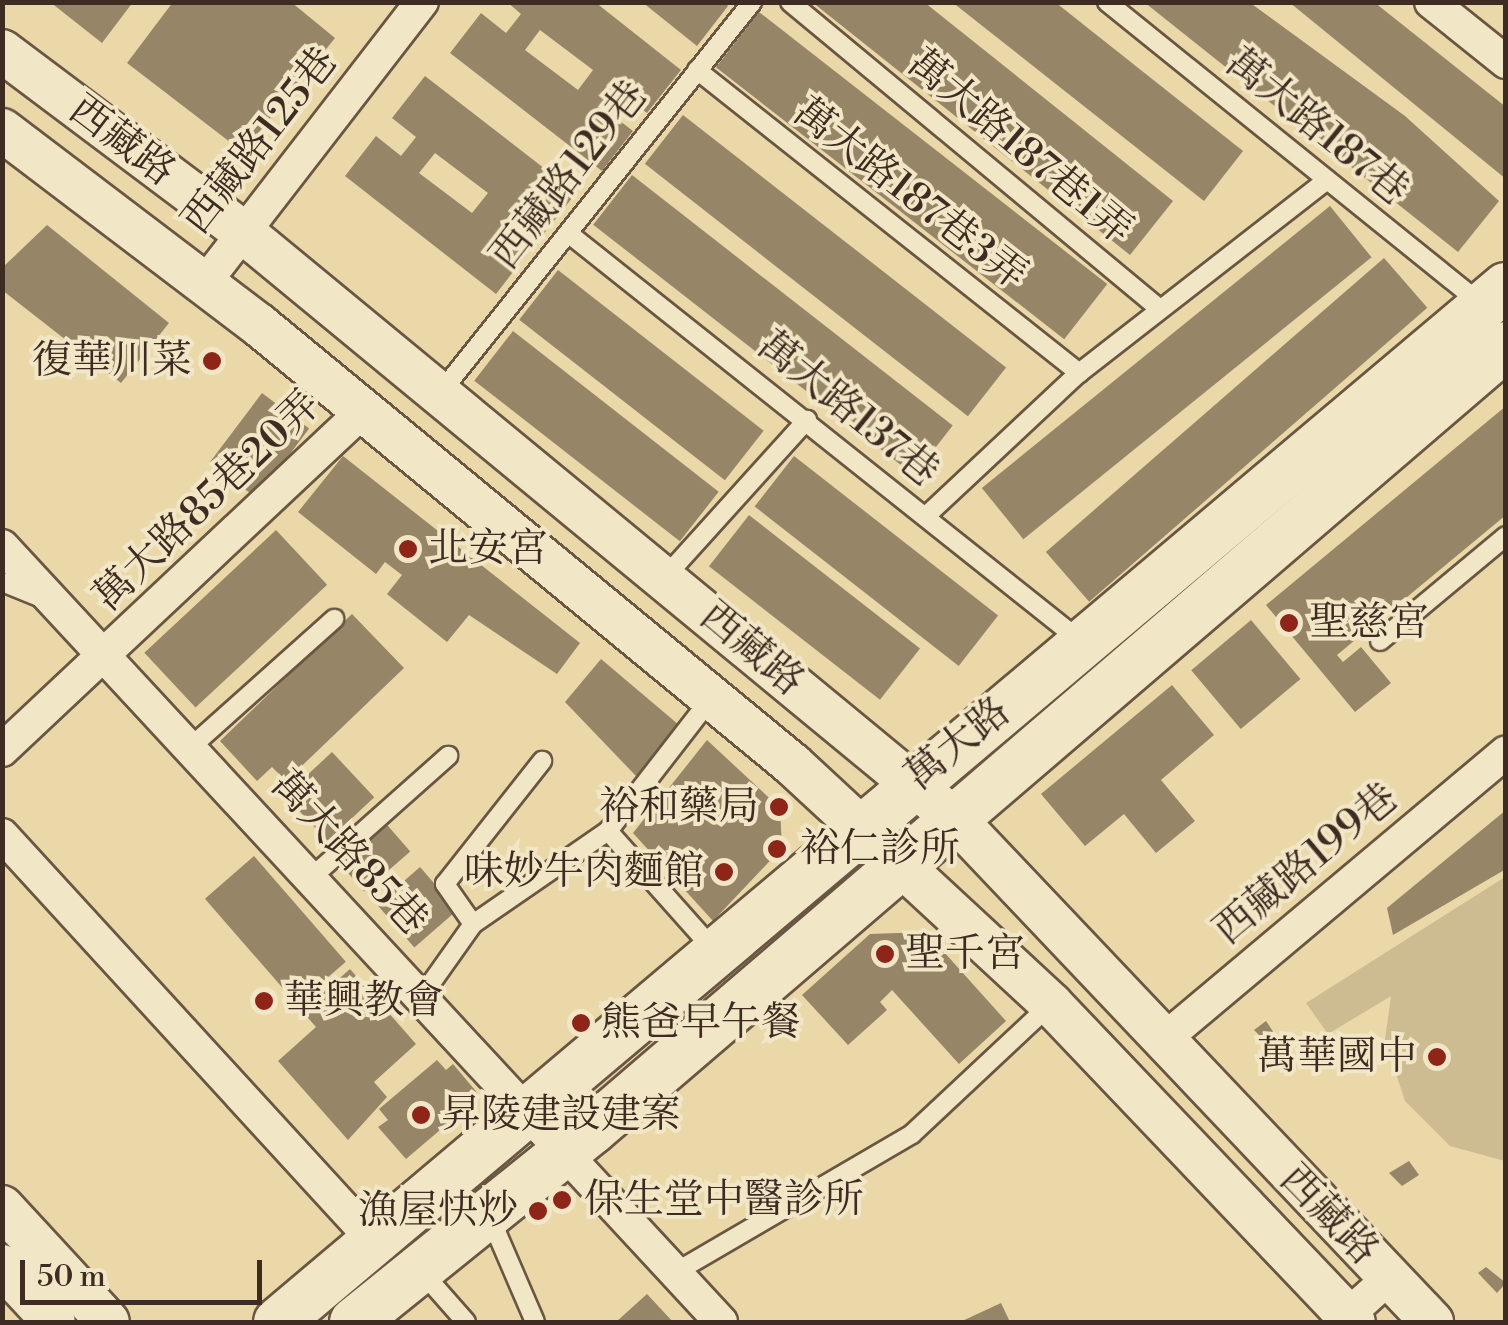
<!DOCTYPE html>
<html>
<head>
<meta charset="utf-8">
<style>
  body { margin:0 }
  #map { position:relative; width:1508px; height:1325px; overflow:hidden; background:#ead8a8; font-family:"Libre Bodoni","Noto Serif TC",serif }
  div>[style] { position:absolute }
  .green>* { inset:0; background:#cdbb91 }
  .building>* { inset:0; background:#978567; transform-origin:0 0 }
  .roads { filter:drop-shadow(2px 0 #695643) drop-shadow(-2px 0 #695643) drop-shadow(0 2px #695643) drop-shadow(0 -2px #695643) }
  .service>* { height:18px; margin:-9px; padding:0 9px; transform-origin:9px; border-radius:9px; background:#f1e6c6 }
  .minor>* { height:32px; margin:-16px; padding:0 16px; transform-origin:16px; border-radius:16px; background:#f1e6c6 }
  .tertiary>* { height:42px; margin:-21px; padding:0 21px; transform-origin:21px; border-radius:21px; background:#f1e6c6 }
  .secondary>* { height:48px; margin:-24px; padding:0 24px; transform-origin:24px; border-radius:24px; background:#f1e6c6 }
  .dots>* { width:28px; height:28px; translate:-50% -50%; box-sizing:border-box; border:5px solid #f1e6c6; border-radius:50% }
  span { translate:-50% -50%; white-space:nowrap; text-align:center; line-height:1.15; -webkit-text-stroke:8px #f1e6c6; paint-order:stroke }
  .street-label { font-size:40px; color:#3e2b21 }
  .poi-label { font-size:40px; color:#3e2b21 }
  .right { translate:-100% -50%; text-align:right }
  .left { translate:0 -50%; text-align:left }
  .frame { position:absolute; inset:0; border:5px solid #3e2b21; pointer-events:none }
  .scale { position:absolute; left:20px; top:1260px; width:242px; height:45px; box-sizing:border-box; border:5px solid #3e2b21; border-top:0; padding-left:12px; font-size:30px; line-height:35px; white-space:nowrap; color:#3e2b21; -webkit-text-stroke:8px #f1e6c6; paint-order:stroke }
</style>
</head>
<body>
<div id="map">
  <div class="green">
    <i style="clip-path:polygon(1505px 877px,1505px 1161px,1450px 1146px,1405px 1101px,1385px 1040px,1391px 996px,1328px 1034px,1306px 1003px)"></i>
  </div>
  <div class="building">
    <i style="clip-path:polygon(50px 2px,133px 2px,102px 43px)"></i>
    <i style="clip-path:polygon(173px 2px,291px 2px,335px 38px,243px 152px,127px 63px)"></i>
    <i style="clip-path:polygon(evenodd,507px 2px,595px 2px,681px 70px,647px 113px,617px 90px,603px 108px,633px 131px,602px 171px,450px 53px,481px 13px,506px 33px,521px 14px,507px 2px,540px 30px,593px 70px,578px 90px,525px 50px,540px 30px)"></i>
    <i style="clip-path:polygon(642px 2px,724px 2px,728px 6px,697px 46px)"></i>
    <i style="clip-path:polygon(812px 2px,924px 2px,1173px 201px,1130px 255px)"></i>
    <i style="clip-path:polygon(952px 2px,1055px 2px,1243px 151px,1204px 201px)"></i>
    <i style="clip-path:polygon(1144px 2px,1249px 2px,1405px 116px,1499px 201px,1458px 252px)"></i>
    <i style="clip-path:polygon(1289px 2px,1374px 2px,1506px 107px,1506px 179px)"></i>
    <i style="left:759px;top:12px;width:442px;height:70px;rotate:38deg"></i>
    <i style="clip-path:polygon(evenodd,425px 76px,576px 193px,542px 236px,511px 213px,498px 231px,527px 254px,496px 294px,345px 176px,376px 136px,401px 156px,416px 137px,392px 118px,425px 76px,435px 153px,488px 193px,472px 213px,419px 173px,435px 153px)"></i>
    <i style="left:683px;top:115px;width:410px;height:62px;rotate:38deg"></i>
    <i style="left:632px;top:175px;width:407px;height:63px;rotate:38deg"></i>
    <i style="left:1330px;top:206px;width:66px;height:448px;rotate:51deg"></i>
    <i style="clip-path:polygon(47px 225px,169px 323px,121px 383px,2px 290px,2px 268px)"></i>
    <i style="left:1384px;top:258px;width:66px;height:448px;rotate:49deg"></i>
    <i style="left:558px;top:270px;width:261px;height:63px;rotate:38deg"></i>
    <i style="left:513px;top:331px;width:261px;height:63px;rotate:38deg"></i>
    <i style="left:262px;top:393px;width:59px;height:87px;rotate:37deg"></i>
    <i style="clip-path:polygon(1506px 406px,1506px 515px,1337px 655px,1343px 662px,1361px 647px,1391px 683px,1355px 712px,1266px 605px)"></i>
    <i style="clip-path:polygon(343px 456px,580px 643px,557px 674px,469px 615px,447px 642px,387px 594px,402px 575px,385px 562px,376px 574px,298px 512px)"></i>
    <i style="left:794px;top:456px;width:259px;height:64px;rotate:38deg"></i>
    <i style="left:749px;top:515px;width:217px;height:65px;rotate:38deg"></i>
    <i style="left:276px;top:530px;width:75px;height:180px;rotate:47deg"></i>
    <i style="clip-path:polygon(352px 614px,404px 668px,286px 781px,272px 767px,257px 781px,220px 741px)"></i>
    <i style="left:1251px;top:620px;width:77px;height:78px;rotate:50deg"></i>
    <i style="clip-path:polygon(601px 659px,679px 725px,636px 776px,565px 702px)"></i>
    <i style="clip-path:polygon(1172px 685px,1214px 735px,1161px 780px,1195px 821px,1156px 853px,1124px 814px,1085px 846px,1041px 794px)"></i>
    <i style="clip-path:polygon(707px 740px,780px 808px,782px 848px,713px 921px,633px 833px)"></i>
    <i style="left:332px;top:752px;width:62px;height:64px;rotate:47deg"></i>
    <i style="clip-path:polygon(1506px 810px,1506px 869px,1393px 935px,1387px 908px)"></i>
    <i style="left:382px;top:819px;width:43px;height:61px;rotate:49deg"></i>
    <i style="left:254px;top:856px;width:140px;height:65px;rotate:49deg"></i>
    <i style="left:420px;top:867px;width:57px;height:57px;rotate:49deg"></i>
    <i style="clip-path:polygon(926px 932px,1006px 1021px,959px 1064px,892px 990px,880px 1002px,887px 1010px,848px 1045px,802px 995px,870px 934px)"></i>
    <i style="clip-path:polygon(350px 969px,416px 1044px,374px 1082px,387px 1097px,348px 1140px,278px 1061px,316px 1027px,302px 1011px)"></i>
    <i style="clip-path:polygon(1266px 1021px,1280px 1042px,1272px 1048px,1254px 1030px)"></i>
    <i style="clip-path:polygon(437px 1060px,446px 1070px,453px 1064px,480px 1096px,406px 1159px,378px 1127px,388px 1120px,379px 1109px)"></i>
    <i style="clip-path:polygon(1409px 1161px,1419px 1175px,1402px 1186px,1389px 1173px)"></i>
    <i style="clip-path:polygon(1486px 1267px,1506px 1283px,1497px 1293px,1478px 1273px)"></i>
    <i style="clip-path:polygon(647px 1294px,673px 1322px,616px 1322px)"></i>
    <i style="clip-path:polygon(1001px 1303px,1010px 1322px,960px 1322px)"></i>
  </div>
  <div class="roads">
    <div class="service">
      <i style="left:790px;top:2px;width:479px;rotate:39.7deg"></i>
      <i style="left:1107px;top:2px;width:479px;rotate:38.9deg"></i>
      <i style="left:697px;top:70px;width:488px;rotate:38.4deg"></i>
      <i style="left:568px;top:233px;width:657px;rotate:38.51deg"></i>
      <i style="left:441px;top:392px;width:499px;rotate:-51.4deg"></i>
      <i style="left:926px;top:516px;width:209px;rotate:-43.1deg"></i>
      <i style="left:1079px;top:373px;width:314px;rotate:-37.9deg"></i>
      <i style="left:665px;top:577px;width:212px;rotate:-47.9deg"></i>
      <i style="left:2px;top:582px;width:40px;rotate:22deg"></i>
      <i style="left:1380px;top:641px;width:164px;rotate:-39.8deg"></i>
      <i style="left:192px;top:746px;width:191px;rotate:-41.8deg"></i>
      <i style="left:608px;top:831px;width:159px;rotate:48.3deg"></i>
      <i style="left:313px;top:876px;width:181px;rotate:-41.6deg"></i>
      <i style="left:473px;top:924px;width:49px;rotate:-125deg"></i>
      <i style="left:445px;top:884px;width:157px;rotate:-51.7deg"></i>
      <i style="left:422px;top:996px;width:88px;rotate:-54.7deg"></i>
      <i style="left:473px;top:924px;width:164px;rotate:-34.6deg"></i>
      <i style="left:608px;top:831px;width:168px;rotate:-52.2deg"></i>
      <i style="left:489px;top:1215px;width:116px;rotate:66.7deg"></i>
      <i style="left:421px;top:1271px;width:68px;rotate:48.6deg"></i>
      <i style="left:676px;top:1272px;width:273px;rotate:-30.3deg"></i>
      <i style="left:912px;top:1134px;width:190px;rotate:-43.1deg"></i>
    </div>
    <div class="minor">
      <i style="left:1431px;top:2px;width:96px;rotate:38.7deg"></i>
      <i style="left:203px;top:285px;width:358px;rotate:-52.3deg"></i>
      <i style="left:2px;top:546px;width:1058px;rotate:47.18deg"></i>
      <i style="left:2px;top:750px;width:497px;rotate:-43.2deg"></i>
      <i style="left:2px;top:835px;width:551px;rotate:47.5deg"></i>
      <i style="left:1162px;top:1041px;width:449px;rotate:-40deg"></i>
      <i style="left:1340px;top:1322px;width:67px;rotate:-42deg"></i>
    </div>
    <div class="tertiary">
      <i style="left:2px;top:51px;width:301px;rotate:36.9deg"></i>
      <i style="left:243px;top:232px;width:924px;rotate:39.51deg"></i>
      <i style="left:956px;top:820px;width:692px;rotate:46.52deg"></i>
      <i style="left:2px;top:130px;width:323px;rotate:37.2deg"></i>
      <i style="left:259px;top:325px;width:691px;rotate:39.48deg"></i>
      <i style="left:792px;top:764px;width:353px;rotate:42.8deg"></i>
      <i style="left:1051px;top:1004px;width:439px;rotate:46.4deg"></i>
      <i style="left:2px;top:1207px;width:156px;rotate:47.3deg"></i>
      <i style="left:2px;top:1266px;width:76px;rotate:47.1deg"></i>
    </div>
    <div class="secondary">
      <i style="left:278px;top:1322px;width:1606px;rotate:-40.13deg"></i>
      <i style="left:354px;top:1322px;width:306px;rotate:-38.9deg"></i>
      <i style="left:592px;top:1130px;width:1204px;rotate:-40.62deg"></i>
    </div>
  </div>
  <div class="dots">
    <i style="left:212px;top:361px;background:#8f2418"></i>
    <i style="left:408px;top:549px;background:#8f2418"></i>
    <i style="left:1289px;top:623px;background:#8f2418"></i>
    <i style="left:779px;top:807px;background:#8f2418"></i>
    <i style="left:777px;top:849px;background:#8f2418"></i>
    <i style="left:724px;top:872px;background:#8f2418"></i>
    <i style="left:885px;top:954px;background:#8f2418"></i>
    <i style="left:264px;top:1001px;background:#8f2418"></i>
    <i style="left:581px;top:1023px;background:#8f2418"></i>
    <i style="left:1437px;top:1057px;background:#8f2418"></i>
    <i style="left:421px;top:1115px;background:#8f2418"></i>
    <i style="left:562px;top:1200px;background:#8f2418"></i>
    <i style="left:538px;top:1211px;background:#8f2418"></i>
  </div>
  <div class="street-label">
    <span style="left:1317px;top:127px;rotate:39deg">萬大路187巷</span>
    <span style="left:122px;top:141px;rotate:37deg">西藏路</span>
    <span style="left:260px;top:141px;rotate:-52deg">西藏路125巷</span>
    <span style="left:1020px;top:147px;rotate:40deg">萬大路187巷1弄</span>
    <span style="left:569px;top:175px;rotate:-52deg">西藏路129巷</span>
    <span style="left:910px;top:194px;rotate:38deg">萬大路187巷3弄</span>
    <span style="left:848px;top:409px;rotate:39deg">萬大路137巷</span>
    <span style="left:207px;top:501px;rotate:-44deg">萬大路85巷20弄</span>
    <span style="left:752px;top:649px;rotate:40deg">西藏路</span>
    <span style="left:958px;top:744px;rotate:-39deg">萬大路</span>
    <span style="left:349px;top:853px;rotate:47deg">萬大路85巷</span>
    <span style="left:1306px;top:864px;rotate:-40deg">西藏路199巷</span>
    <span style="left:1329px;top:1215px;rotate:46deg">西藏路</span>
  </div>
  <div class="poi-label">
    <span class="right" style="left:192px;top:361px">復華川菜</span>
    <span class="left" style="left:428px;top:549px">北安宮</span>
    <span class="left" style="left:1309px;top:623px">聖慈宮</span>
    <span class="right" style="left:759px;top:807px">裕和藥局</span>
    <span class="left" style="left:800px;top:849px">裕仁診所</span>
    <span class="right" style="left:704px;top:872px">味妙牛肉麵館</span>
    <span class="left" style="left:905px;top:954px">聖千宮</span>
    <span class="left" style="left:284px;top:1001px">華興教會</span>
    <span class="left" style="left:601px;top:1023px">熊爸早午餐</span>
    <span class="right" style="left:1417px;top:1057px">萬華國中</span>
    <span class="left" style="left:441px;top:1115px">昇陵建設建案</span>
    <span class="left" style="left:584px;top:1200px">保生堂中醫診所</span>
    <span class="right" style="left:518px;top:1211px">漁屋快炒</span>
  </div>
  <div class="frame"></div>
  <div class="scale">50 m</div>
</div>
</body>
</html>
